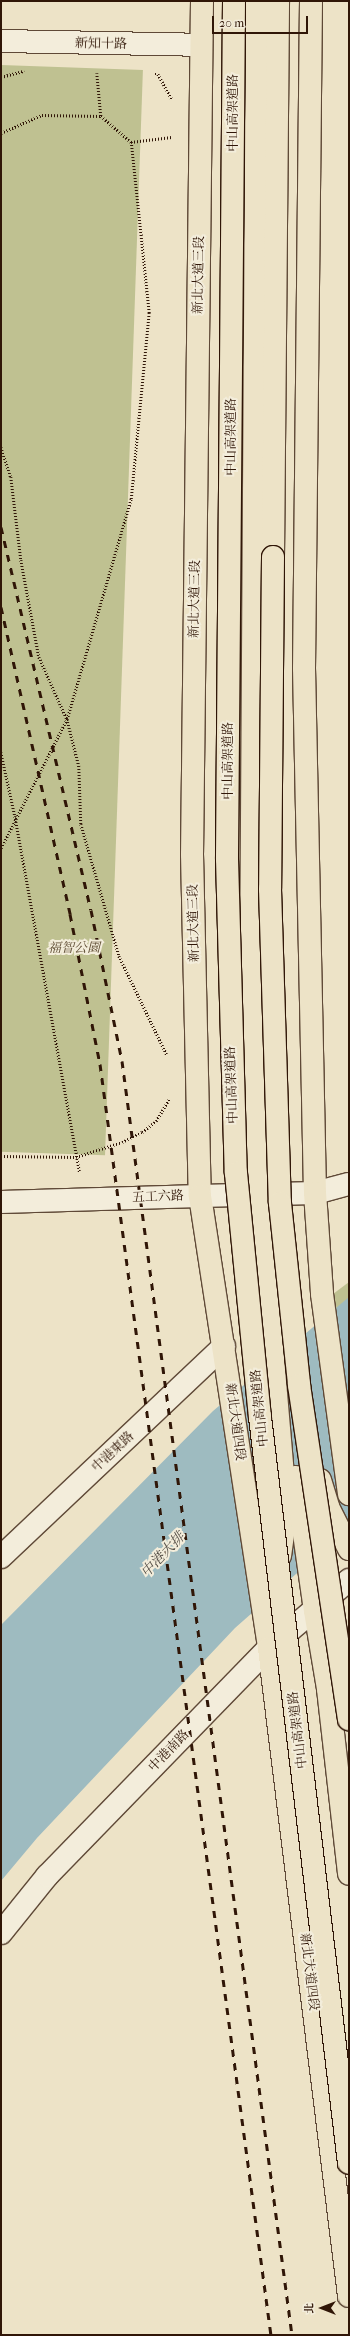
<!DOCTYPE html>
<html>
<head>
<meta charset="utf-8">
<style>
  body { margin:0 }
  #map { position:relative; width:350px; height:2336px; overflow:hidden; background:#ede3c7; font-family:"IM FELL French Canon","Noto Serif TC",serif }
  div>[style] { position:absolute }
  .green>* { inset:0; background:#bfc191; transform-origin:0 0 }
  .water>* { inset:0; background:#9ebbc0 }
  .path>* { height:2.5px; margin-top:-1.25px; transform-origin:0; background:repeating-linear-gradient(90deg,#301607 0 1px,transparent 0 3px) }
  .roads { filter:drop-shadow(1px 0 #5f4937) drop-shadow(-1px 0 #5f4937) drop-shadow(0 1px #5f4937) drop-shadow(0 -1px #5f4937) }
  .minor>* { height:22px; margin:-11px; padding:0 11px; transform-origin:11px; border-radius:11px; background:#f3eddb }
  .tertiary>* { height:22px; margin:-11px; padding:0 11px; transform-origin:11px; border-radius:11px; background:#f3eddb }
  .primary>* { height:22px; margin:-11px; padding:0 11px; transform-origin:11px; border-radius:11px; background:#ede3c7 }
  .trunk>* { height:22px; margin:-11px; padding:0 11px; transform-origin:11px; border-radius:11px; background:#ede3c7 }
  .rail>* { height:3px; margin-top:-1.5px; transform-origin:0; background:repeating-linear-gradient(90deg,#301607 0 7px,transparent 0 14px) }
  .bridges { filter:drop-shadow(1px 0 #301607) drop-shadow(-1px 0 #301607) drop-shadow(0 1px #301607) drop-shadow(0 -1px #301607) }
  .trunk-bridge>* { height:22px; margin:-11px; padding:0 11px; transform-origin:11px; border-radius:11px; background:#ede3c7 }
  span { translate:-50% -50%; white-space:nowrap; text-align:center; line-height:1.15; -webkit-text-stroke:4px #f3eddb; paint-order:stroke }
  .street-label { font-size:13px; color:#301607 }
  .park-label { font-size:13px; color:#5b4930; font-style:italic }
  .water-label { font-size:14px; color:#565048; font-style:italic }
  .frame { position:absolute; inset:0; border:2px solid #301607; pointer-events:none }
  .north { position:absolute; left:302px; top:2288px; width:40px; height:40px; -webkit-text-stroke:3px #f3eddb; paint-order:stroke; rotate:270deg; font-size:11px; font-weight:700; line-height:16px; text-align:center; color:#301607 }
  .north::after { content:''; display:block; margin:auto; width:14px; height:18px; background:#301607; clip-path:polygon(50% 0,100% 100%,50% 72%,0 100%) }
  .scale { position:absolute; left:212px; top:16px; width:96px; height:18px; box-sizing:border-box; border:2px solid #301607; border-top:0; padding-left:5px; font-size:12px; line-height:14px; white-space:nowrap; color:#301607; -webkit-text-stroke:3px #f3eddb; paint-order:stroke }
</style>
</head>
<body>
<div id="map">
  <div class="green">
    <i style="left:1px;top:65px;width:142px;height:1086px;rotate:2deg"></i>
    <i style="clip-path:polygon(349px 1282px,349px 1398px,333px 1294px)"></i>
  </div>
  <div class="water">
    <i style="clip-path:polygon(349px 1297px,349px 1527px,235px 1628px,37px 1838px,1px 1881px,1px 1625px,213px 1411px)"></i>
  </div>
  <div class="path">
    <i style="left:97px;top:73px;width:43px;rotate:84.7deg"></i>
    <i style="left:101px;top:116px;width:40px;rotate:41deg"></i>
    <i style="left:131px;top:142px;width:41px;rotate:-7deg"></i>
    <i style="left:155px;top:74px;width:3px"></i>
    <i style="left:158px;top:74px;width:29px;rotate:61deg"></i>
    <i style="left:1px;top:77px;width:24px;rotate:-15deg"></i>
    <i style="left:1px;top:133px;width:45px;rotate:-23.7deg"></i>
    <i style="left:42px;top:115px;width:59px;rotate:1deg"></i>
    <i style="left:1px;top:447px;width:32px;rotate:72deg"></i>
    <i style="left:11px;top:477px;width:84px;rotate:83.1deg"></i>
    <i style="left:21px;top:560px;width:99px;rotate:79.5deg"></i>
    <i style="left:39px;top:657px;width:68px;rotate:65.7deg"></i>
    <i style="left:67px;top:719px;width:49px;rotate:75.7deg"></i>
    <i style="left:79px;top:766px;width:58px;rotate:88deg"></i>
    <i style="left:81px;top:824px;width:137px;rotate:73.9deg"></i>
    <i style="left:119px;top:956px;width:110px;rotate:64.1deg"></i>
    <i style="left:1px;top:752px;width:66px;rotate:77.7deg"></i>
    <i style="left:15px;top:816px;width:362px;rotate:79.7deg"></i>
    <i style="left:1px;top:848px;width:145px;rotate:-62.9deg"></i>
    <i style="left:67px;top:719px;width:229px;rotate:-73.8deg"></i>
    <i style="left:131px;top:499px;width:187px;rotate:-84.5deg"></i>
    <i style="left:149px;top:313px;width:172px;rotate:-96deg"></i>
    <i style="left:1px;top:1156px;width:75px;rotate:0.8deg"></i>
    <i style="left:76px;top:1157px;width:48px;rotate:-18.1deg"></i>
    <i style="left:122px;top:1142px;width:22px;rotate:-27deg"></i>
    <i style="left:142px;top:1132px;width:18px;rotate:-38deg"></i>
    <i style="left:156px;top:1121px;width:26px;rotate:-59deg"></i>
  </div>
  <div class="roads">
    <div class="minor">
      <i style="left:1px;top:41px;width:200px;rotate:1.1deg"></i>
      <i style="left:200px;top:1196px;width:115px;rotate:-1.5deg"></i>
      <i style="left:1px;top:1557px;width:307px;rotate:-43.4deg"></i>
      <i style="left:1px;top:1933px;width:73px;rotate:-51.1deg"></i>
      <i style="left:47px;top:1876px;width:318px;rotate:-45.8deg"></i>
      <i style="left:269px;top:1648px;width:105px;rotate:-40.4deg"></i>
    </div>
    <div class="tertiary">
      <i style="left:315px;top:1193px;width:35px;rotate:-15deg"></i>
      <i style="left:1px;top:1202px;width:199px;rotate:-1.7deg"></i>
    </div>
    <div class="primary">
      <i style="left:202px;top:1px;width:853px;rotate:90.67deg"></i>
      <i style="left:192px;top:854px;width:342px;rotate:88.7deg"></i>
      <i style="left:200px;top:1196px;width:457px;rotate:81.3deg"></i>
      <i style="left:269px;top:1648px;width:653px;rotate:82.96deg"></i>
      <i style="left:257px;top:1px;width:985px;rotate:90.35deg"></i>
      <i style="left:251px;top:986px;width:209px;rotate:87.8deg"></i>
      <i style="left:259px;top:1195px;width:319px;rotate:85.1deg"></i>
      <i style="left:286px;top:1513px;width:43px;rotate:97.9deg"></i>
      <i style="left:311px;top:1px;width:667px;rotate:90.6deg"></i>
      <i style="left:304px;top:668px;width:525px;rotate:88.8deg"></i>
      <i style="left:315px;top:1193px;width:101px;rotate:86deg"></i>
      <i style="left:322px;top:1294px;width:202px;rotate:82.3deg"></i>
      <i style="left:296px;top:1477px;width:135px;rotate:81.9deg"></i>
      <i style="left:320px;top:1480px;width:28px;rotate:73deg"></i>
      <i style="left:328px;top:1507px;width:47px;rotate:63.4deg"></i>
    </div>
    <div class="trunk">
      <i style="left:273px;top:557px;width:556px;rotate:-89.48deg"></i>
      <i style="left:315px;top:1611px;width:79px;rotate:80.5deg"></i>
      <i style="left:328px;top:1689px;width:186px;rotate:83.5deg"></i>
    </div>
  </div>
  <div class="rail">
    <i style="left:1px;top:527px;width:393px;rotate:76.8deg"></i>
    <i style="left:91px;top:910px;width:154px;rotate:78.4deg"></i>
    <i style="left:122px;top:1061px;width:1285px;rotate:82.4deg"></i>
    <i style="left:1px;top:607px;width:315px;rotate:77.3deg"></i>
    <i style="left:70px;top:914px;width:153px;rotate:78.7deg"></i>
    <i style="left:100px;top:1064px;width:1282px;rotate:82.34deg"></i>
  </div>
  <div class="bridges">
    <div class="trunk-bridge">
      <i style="left:234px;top:1px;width:858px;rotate:90.47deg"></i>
      <i style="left:227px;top:859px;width:314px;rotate:88.4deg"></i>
      <i style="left:236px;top:1173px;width:245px;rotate:84.4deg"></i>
      <i style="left:260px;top:1417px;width:751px;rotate:83.2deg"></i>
      <i style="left:273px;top:557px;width:332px;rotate:90.5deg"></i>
      <i style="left:270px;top:889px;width:314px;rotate:88.2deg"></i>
      <i style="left:280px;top:1203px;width:183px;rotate:84deg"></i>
      <i style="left:299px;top:1385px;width:338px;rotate:81.5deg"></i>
    </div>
  </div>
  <div class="street-label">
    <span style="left:101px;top:44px;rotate:1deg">新知十路</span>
    <span style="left:233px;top:113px;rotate:-90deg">中山高架道路</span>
    <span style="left:199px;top:275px;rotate:-89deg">新北大道三段</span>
    <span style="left:231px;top:437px;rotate:-90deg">中山高架道路</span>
    <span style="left:195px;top:599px;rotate:-89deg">新北大道三段</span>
    <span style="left:228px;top:761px;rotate:-90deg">中山高架道路</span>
    <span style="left:194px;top:923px;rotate:-91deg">新北大道三段</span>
    <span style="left:232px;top:1085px;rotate:-92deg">中山高架道路</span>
    <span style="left:158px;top:1197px;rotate:-2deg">五工六路</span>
    <span style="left:260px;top:1408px;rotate:-96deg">中山高架道路</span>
    <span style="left:235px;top:1422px;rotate:82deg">新北大道四段</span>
    <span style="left:113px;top:1452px;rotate:-43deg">中港東路</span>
    <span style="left:298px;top:1730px;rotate:-97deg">中山高架道路</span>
    <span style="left:169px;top:1751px;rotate:-46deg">中港南路</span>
    <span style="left:309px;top:1972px;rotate:83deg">新北大道四段</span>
  </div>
  <div class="park-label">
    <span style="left:74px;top:948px">福智公園</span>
  </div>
  <div class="water-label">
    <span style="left:163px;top:1555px;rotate:-46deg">中港大排</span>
  </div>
  <div class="frame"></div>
  <div class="north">北</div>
  <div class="scale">20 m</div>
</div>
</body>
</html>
